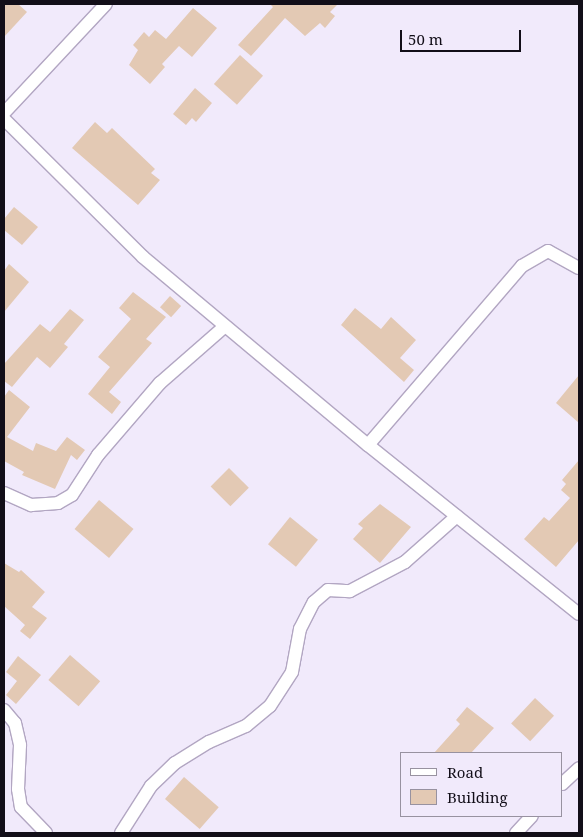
<!DOCTYPE html>
<html>
<head>
<meta charset="utf-8">
<style>
  body { margin:0 }
  #map { position:relative; width:583px; height:837px; overflow:hidden; background:#f1eafb; font-family:"Noto Serif",serif }
  div>[style] { position:absolute }
  .building>* { inset:0; background:#e3c9b4; transform-origin:0 0 }
  .roads { filter:drop-shadow(1px 0 #b2a6c2) drop-shadow(-1px 0 #b2a6c2) drop-shadow(0 1px #b2a6c2) drop-shadow(0 -1px #b2a6c2) }
  .street>* { height:12px; margin:-6px; padding:0 6px; transform-origin:6px; border-radius:6px; background:#fff }
  span { translate:-50% -50%; white-space:nowrap; text-align:center; line-height:1.15; -webkit-text-stroke:4px #f1eafb; paint-order:stroke }
  .frame { position:absolute; inset:0; border:5px solid #120e18; pointer-events:none }
  .legend { position:absolute; left:400px; top:752px; width:162px; height:65px; box-sizing:border-box; background:#f1eafb; border:1px solid #9892a0; margin:0; padding:6px 9px; list-style:none; font-size:15px; color:#120e18 }
  .legend li { display:flex; align-items:center; gap:10px; height:25px }
  .legend b { width:25px; border:1px solid #9892a0 }
  .scale { position:absolute; left:400px; top:30px; width:121px; height:22px; box-sizing:border-box; border:2px solid #120e18; border-top:0; padding-left:6px; font-size:15px; line-height:18px; white-space:nowrap; color:#120e18; -webkit-text-stroke:4px #f1eafb; paint-order:stroke }
</style>
</head>
<body>
<div id="map">
  <div class="building">
    <i style="clip-path:polygon(4px 4px,18px 4px,27px 12px,4px 37px)"></i>
    <i style="clip-path:polygon(270px 4px,338px 4px,330px 12px,335px 16px,325px 28px,320px 23px,305px 36px,285px 18px,251px 56px,238px 45px,273px 7px)"></i>
    <i style="clip-path:polygon(193px 8px,217px 28px,192px 57px,179px 46px,162px 64px,165px 67px,150px 84px,129px 65px,138px 50px,133px 45px,144px 32px,149px 37px,155px 30px,166px 39px)"></i>
    <i style="left:240px;top:55px;width:31px;height:39px;rotate:42deg"></i>
    <i style="clip-path:polygon(195px 88px,212px 103px,196px 122px,192px 118px,186px 125px,173px 114px)"></i>
    <i style="clip-path:polygon(95px 122px,107px 133px,112px 128px,155px 169px,151px 173px,160px 180px,138px 205px,72px 148px)"></i>
    <i style="clip-path:polygon(14px 207px,38px 227px,22px 245px,4px 230px,4px 219px)"></i>
    <i style="clip-path:polygon(9px 264px,29px 282px,4px 312px,4px 271px)"></i>
    <i style="clip-path:polygon(133px 292px,166px 317px,146px 339px,152px 343px,109px 392px,121px 402px,112px 414px,88px 394px,110px 367px,98px 357px,131px 319px,119px 308px)"></i>
    <i style="left:170px;top:296px;width:15px;height:15px;rotate:42deg"></i>
    <i style="clip-path:polygon(355px 308px,381px 329px,391px 317px,416px 340px,400px 358px,414px 370px,404px 382px,341px 325px)"></i>
    <i style="clip-path:polygon(70px 309px,84px 320px,64px 344px,68px 347px,50px 368px,37px 357px,12px 387px,4px 381px,4px 364px,40px 324px,50px 332px)"></i>
    <i style="clip-path:polygon(579px 375px,579px 423px,556px 403px)"></i>
    <i style="clip-path:polygon(9px 390px,30px 407px,7px 437px,33px 451px,36px 443px,56px 451px,67px 437px,85px 450px,77px 460px,71px 455px,55px 489px,22px 475px,24px 472px,4px 461px,4px 397px)"></i>
    <i style="clip-path:polygon(579px 460px,579px 540px,556px 567px,524px 539px,544px 517px,549px 521px,570px 498px,561px 490px,566px 484px,562px 480px)"></i>
    <i style="left:229px;top:468px;width:28px;height:26px;rotate:45deg"></i>
    <i style="left:99px;top:500px;width:45px;height:38px;rotate:40deg"></i>
    <i style="clip-path:polygon(380px 504px,411px 527px,380px 563px,353px 539px,363px 528px,358px 524px)"></i>
    <i style="left:290px;top:517px;width:36px;height:35px;rotate:39deg"></i>
    <i style="clip-path:polygon(4px 563px,19px 572px,21px 570px,45px 592px,32px 607px,47px 618px,30px 639px,20px 631px,25px 625px,4px 606px)"></i>
    <i style="left:70px;top:655px;width:40px;height:33px;rotate:41deg"></i>
    <i style="clip-path:polygon(18px 656px,41px 675px,16px 704px,6px 695px,17px 681px,6px 672px)"></i>
    <i style="left:535px;top:698px;width:26px;height:35px;rotate:43deg"></i>
    <i style="clip-path:polygon(467px 707px,494px 728px,471px 753px,434px 753px,460px 724px,456px 720px)"></i>
    <i style="left:184px;top:777px;width:46px;height:29px;rotate:41deg"></i>
  </div>
  <div class="roads">
    <div class="street">
      <i style="left:4px;top:113px;width:149px;rotate:-46.9deg"></i>
      <i style="left:4px;top:119px;width:196px;rotate:44.8deg"></i>
      <i style="left:143px;top:257px;width:293px;rotate:39.9deg"></i>
      <i style="left:368px;top:445px;width:270px;rotate:38.7deg"></i>
      <i style="left:368px;top:445px;width:236px;rotate:-49.3deg"></i>
      <i style="left:522px;top:266px;width:30px;rotate:-30deg"></i>
      <i style="left:548px;top:251px;width:35px;rotate:29deg"></i>
      <i style="left:4px;top:493px;width:30px;rotate:24deg"></i>
      <i style="left:31px;top:505px;width:27px;rotate:-4deg"></i>
      <i style="left:58px;top:503px;width:16px;rotate:-30deg"></i>
      <i style="left:72px;top:495px;width:48px;rotate:-57deg"></i>
      <i style="left:98px;top:455px;width:95px;rotate:-49.3deg"></i>
      <i style="left:160px;top:383px;width:86px;rotate:-41.2deg"></i>
      <i style="left:4px;top:710px;width:17px;rotate:50deg"></i>
      <i style="left:15px;top:723px;width:23px;rotate:77deg"></i>
      <i style="left:20px;top:745px;width:44px;rotate:92.6deg"></i>
      <i style="left:18px;top:789px;width:18px;rotate:81deg"></i>
      <i style="left:21px;top:807px;width:36px;rotate:46deg"></i>
      <i style="left:562px;top:784px;width:23px;rotate:-43deg"></i>
      <i style="left:121px;top:833px;width:56px;rotate:-57.4deg"></i>
      <i style="left:151px;top:786px;width:33px;rotate:-44deg"></i>
      <i style="left:175px;top:763px;width:40px;rotate:-32deg"></i>
      <i style="left:209px;top:742px;width:40px;rotate:-23.4deg"></i>
      <i style="left:246px;top:726px;width:31px;rotate:-40deg"></i>
      <i style="left:270px;top:706px;width:40px;rotate:-57.1deg"></i>
      <i style="left:292px;top:672px;width:44px;rotate:-79.5deg"></i>
      <i style="left:300px;top:629px;width:30px;rotate:-63deg"></i>
      <i style="left:314px;top:602px;width:18px;rotate:-41deg"></i>
      <i style="left:328px;top:590px;width:22px;rotate:3deg"></i>
      <i style="left:350px;top:591px;width:62px;rotate:-27.8deg"></i>
      <i style="left:405px;top:562px;width:69px;rotate:-41.5deg"></i>
      <i style="left:516px;top:833px;width:23px;rotate:-47deg"></i>
    </div>
  </div>
  <div class="frame"></div>
  <ul class="legend">
  <li><b style="height:6px;background:#fff"></b>Road</li>
  <li><b style="height:14px;background:#e3c9b4"></b>Building</li>
  </ul>
  <div class="scale">50 m</div>
</div>
</body>
</html>
